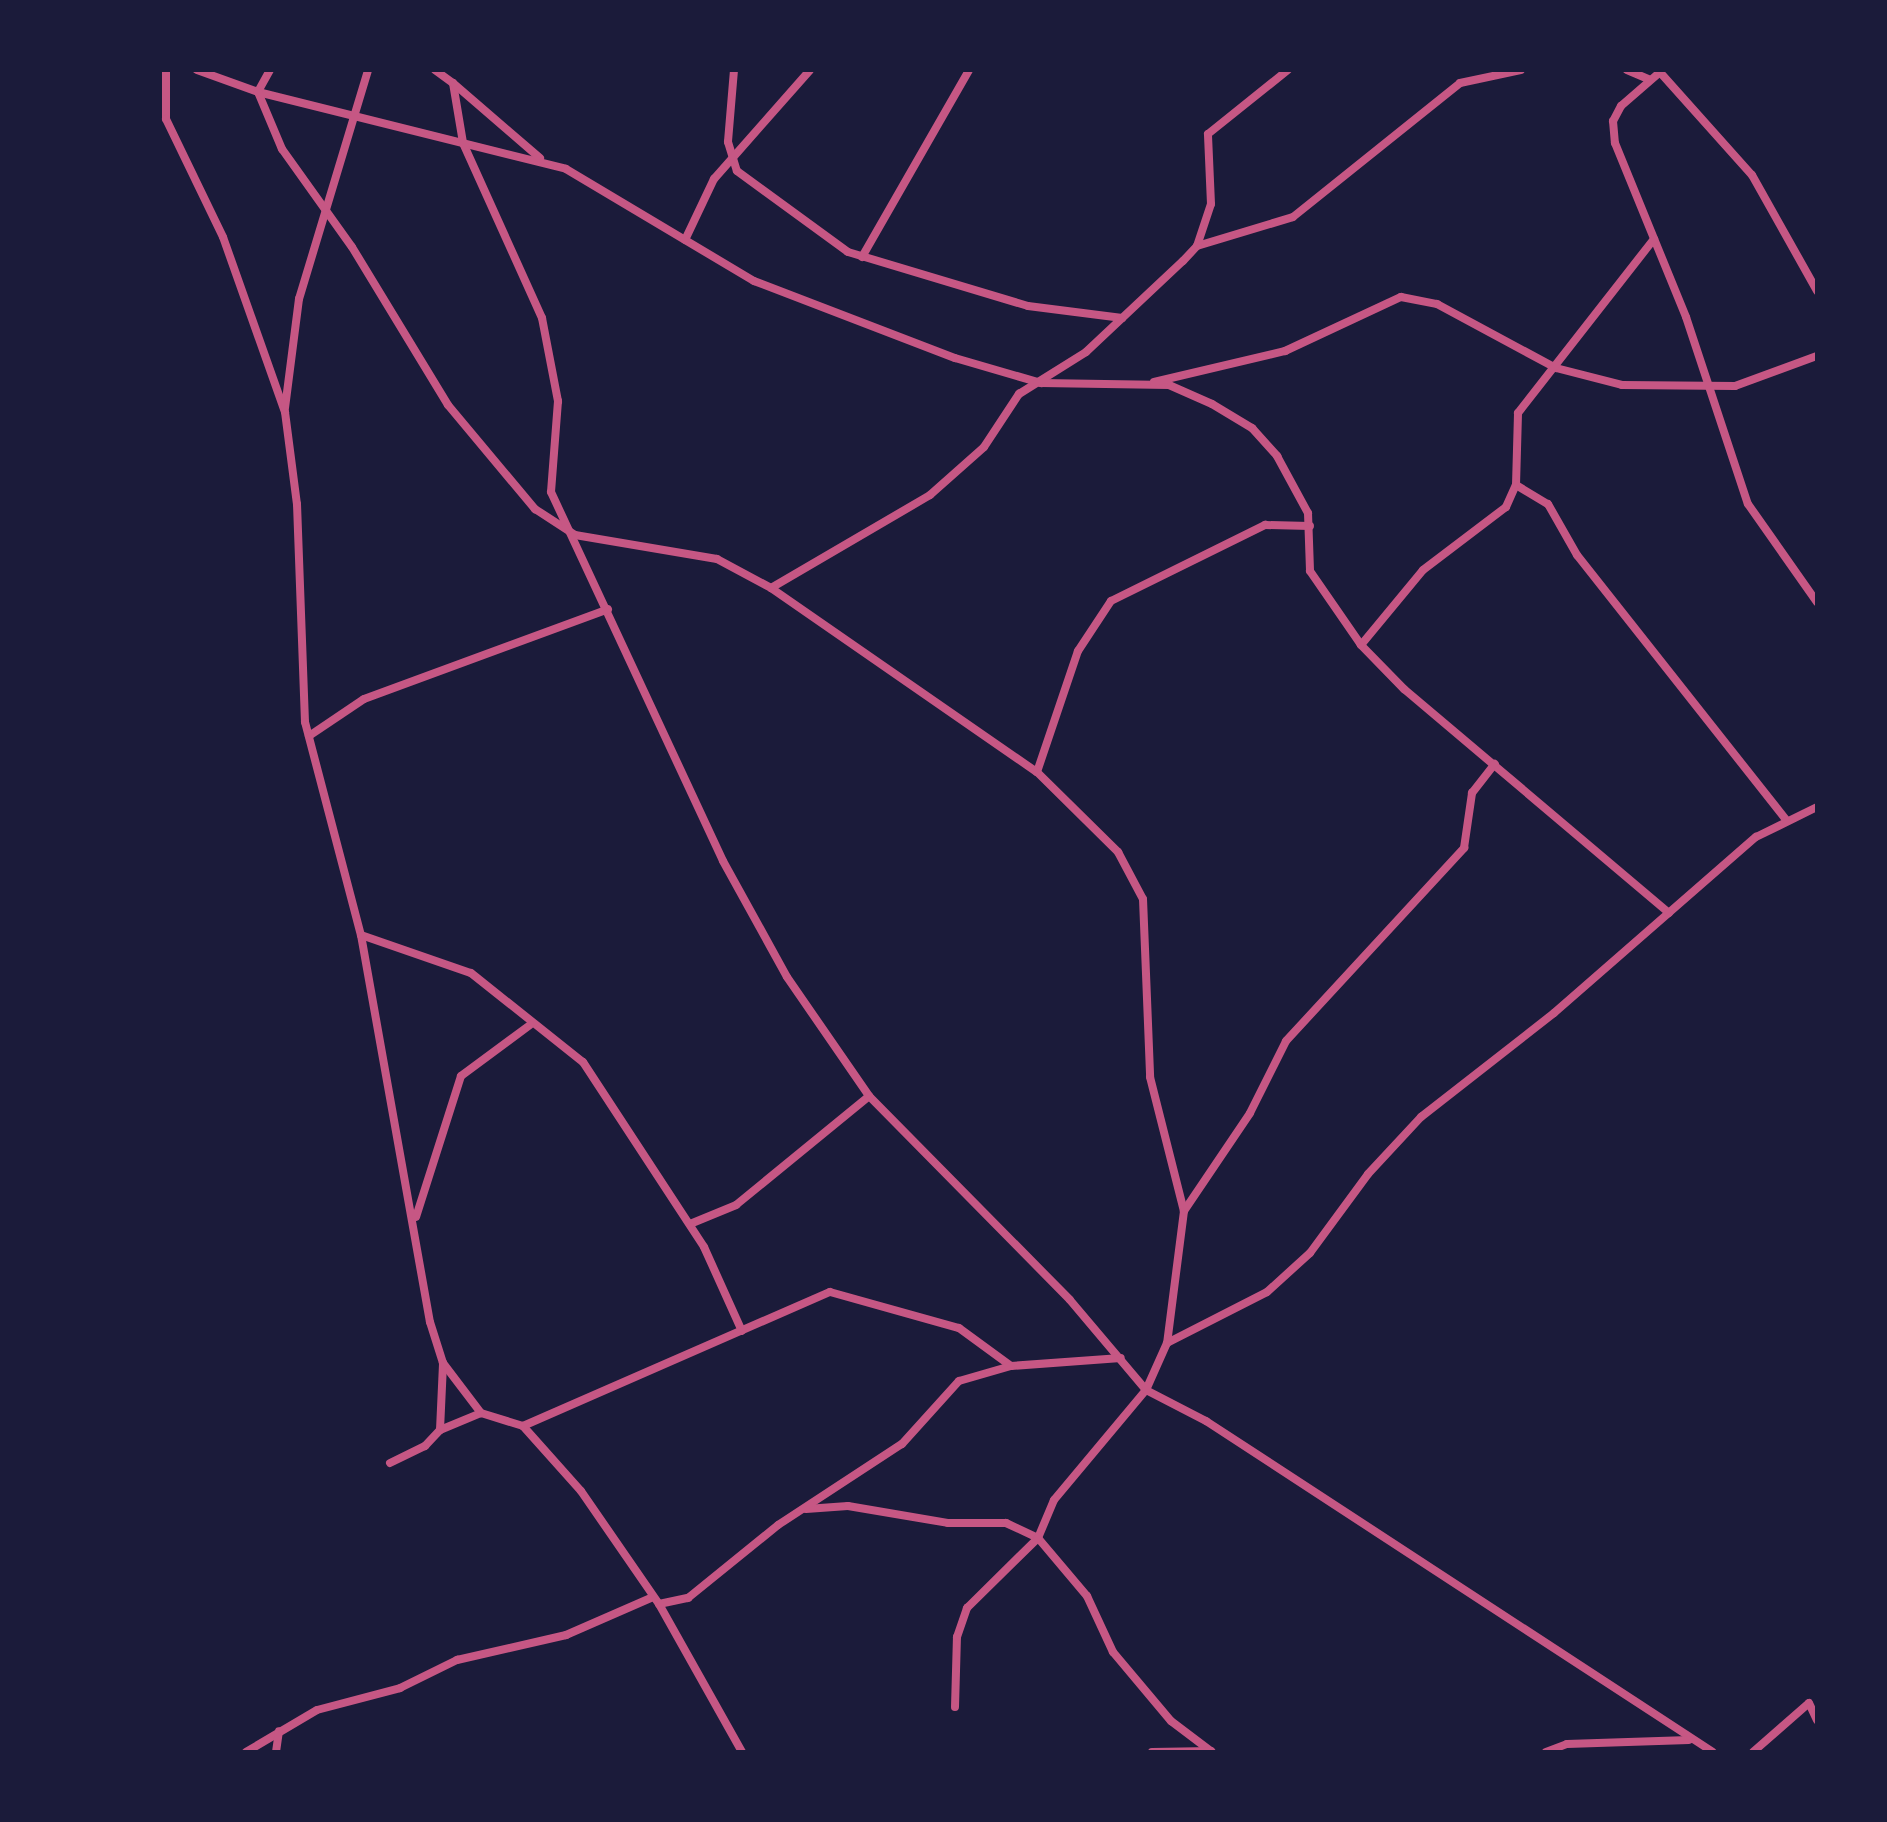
<!DOCTYPE html>
<html>
<head>
<meta charset="utf-8">
<style>
  body { margin:0 }
  #map { position:relative; width:1887px; height:1822px; overflow:hidden; background:#1b1b3a; font-family:"Varela Round",sans-serif }
  div>[style] { position:absolute }
  .minor>* { height:8px; margin:-4px; padding:0 4px; transform-origin:4px; border-radius:4px; background:#c65784 }
  span { translate:-50% -50%; white-space:nowrap; text-align:center; line-height:1.15; -webkit-text-stroke:10px #1b1b3a; paint-order:stroke }
  .frame { position:absolute; inset:0; border:72px solid #1b1b3a; pointer-events:none }
</style>
</head>
<body>
<div id="map">
  <div class="minor">
    <i style="left:166px;top:70px;width:49px;rotate:90deg"></i>
    <i style="left:166px;top:119px;width:131px;rotate:64.2deg"></i>
    <i style="left:223px;top:237px;width:186px;rotate:70.5deg"></i>
    <i style="left:285px;top:412px;width:93px;rotate:82.6deg"></i>
    <i style="left:297px;top:504px;width:218px;rotate:87.9deg"></i>
    <i style="left:305px;top:722px;width:220px;rotate:75.3deg"></i>
    <i style="left:361px;top:935px;width:393px;rotate:79.9deg"></i>
    <i style="left:430px;top:1322px;width:43px;rotate:72.4deg"></i>
    <i style="left:443px;top:1363px;width:63px;rotate:52.8deg"></i>
    <i style="left:481px;top:1413px;width:44px;rotate:17.2deg"></i>
    <i style="left:523px;top:1426px;width:87px;rotate:48.3deg"></i>
    <i style="left:581px;top:1491px;width:137px;rotate:55.4deg"></i>
    <i style="left:659px;top:1604px;width:170px;rotate:60.7deg"></i>
    <i style="left:197px;top:70px;width:65px;rotate:19.8deg"></i>
    <i style="left:258px;top:92px;width:317px;rotate:14deg"></i>
    <i style="left:566px;top:169px;width:219px;rotate:30.8deg"></i>
    <i style="left:754px;top:281px;width:215px;rotate:21deg"></i>
    <i style="left:955px;top:358px;width:90px;rotate:16.2deg"></i>
    <i style="left:1041px;top:383px;width:128px;rotate:0.9deg"></i>
    <i style="left:1169px;top:385px;width:47px;rotate:23.8deg"></i>
    <i style="left:1212px;top:404px;width:47px;rotate:31deg"></i>
    <i style="left:1252px;top:428px;width:38px;rotate:48deg"></i>
    <i style="left:1277px;top:456px;width:65px;rotate:61.5deg"></i>
    <i style="left:1308px;top:513px;width:58px;rotate:88deg"></i>
    <i style="left:1310px;top:571px;width:90px;rotate:55.4deg"></i>
    <i style="left:1361px;top:645px;width:62px;rotate:45.7deg"></i>
    <i style="left:1404px;top:689px;width:347px;rotate:40.2deg"></i>
    <i style="left:270px;top:70px;width:25px;rotate:119deg"></i>
    <i style="left:258px;top:92px;width:62px;rotate:67.2deg"></i>
    <i style="left:282px;top:149px;width:120px;rotate:54.5deg"></i>
    <i style="left:352px;top:247px;width:185px;rotate:58.7deg"></i>
    <i style="left:448px;top:405px;width:136px;rotate:50.1deg"></i>
    <i style="left:535px;top:509px;width:48px;rotate:33deg"></i>
    <i style="left:575px;top:535px;width:144px;rotate:9.6deg"></i>
    <i style="left:717px;top:559px;width:61px;rotate:28.2deg"></i>
    <i style="left:771px;top:588px;width:323px;rotate:34.7deg"></i>
    <i style="left:1037px;top:772px;width:114px;rotate:44.6deg"></i>
    <i style="left:1118px;top:852px;width:53px;rotate:62deg"></i>
    <i style="left:1143px;top:899px;width:178px;rotate:87.7deg"></i>
    <i style="left:1150px;top:1077px;width:138px;rotate:75.8deg"></i>
    <i style="left:1184px;top:1211px;width:133px;rotate:97.3deg"></i>
    <i style="left:435px;top:70px;width:22px;rotate:36deg"></i>
    <i style="left:453px;top:83px;width:61px;rotate:80.5deg"></i>
    <i style="left:463px;top:143px;width:192px;rotate:65.7deg"></i>
    <i style="left:542px;top:318px;width:85px;rotate:79.1deg"></i>
    <i style="left:558px;top:401px;width:91px;rotate:94.4deg"></i>
    <i style="left:551px;top:492px;width:407px;rotate:65deg"></i>
    <i style="left:723px;top:861px;width:132px;rotate:61.1deg"></i>
    <i style="left:787px;top:977px;width:145px;rotate:55.4deg"></i>
    <i style="left:869px;top:1096px;width:286px;rotate:45.4deg"></i>
    <i style="left:1070px;top:1300px;width:118px;rotate:49.8deg"></i>
    <i style="left:1146px;top:1390px;width:68px;rotate:27.3deg"></i>
    <i style="left:1206px;top:1421px;width:605px;rotate:33.14deg"></i>
    <i style="left:734px;top:70px;width:72px;rotate:94.8deg"></i>
    <i style="left:728px;top:142px;width:30px;rotate:73deg"></i>
    <i style="left:737px;top:171px;width:137px;rotate:36.1deg"></i>
    <i style="left:848px;top:252px;width:188px;rotate:16.7deg"></i>
    <i style="left:1028px;top:306px;width:95px;rotate:7.3deg"></i>
    <i style="left:1627px;top:70px;width:23px;rotate:23deg"></i>
    <i style="left:1658px;top:70px;width:141px;rotate:48.2deg"></i>
    <i style="left:1752px;top:175px;width:133px;rotate:60.7deg"></i>
    <i style="left:1659px;top:73px;width:50px;rotate:139deg"></i>
    <i style="left:1621px;top:106px;width:17px;rotate:118deg"></i>
    <i style="left:1613px;top:121px;width:22px;rotate:85deg"></i>
    <i style="left:1615px;top:143px;width:188px;rotate:67.8deg"></i>
    <i style="left:1686px;top:317px;width:197px;rotate:71.7deg"></i>
    <i style="left:1748px;top:504px;width:120px;rotate:54.9deg"></i>
    <i style="left:453px;top:83px;width:115px;rotate:40.8deg"></i>
    <i style="left:685px;top:240px;width:68px;rotate:-64.6deg"></i>
    <i style="left:714px;top:179px;width:145px;rotate:-48.6deg"></i>
    <i style="left:1197px;top:246px;width:100px;rotate:-16.8deg"></i>
    <i style="left:1293px;top:217px;width:214px;rotate:-38.7deg"></i>
    <i style="left:1460px;top:83px;width:62px;rotate:-12deg"></i>
    <i style="left:862px;top:257px;width:215px;rotate:-60.2deg"></i>
    <i style="left:1154px;top:382px;width:135px;rotate:-13.3deg"></i>
    <i style="left:1285px;top:351px;width:128px;rotate:-25deg"></i>
    <i style="left:1401px;top:297px;width:37px;rotate:11deg"></i>
    <i style="left:1437px;top:304px;width:135px;rotate:28.3deg"></i>
    <i style="left:1556px;top:368px;width:68px;rotate:14.4deg"></i>
    <i style="left:1622px;top:385px;width:113px;rotate:0.5deg"></i>
    <i style="left:1735px;top:386px;width:87px;rotate:-20.1deg"></i>
    <i style="left:285px;top:408px;width:110px;rotate:-82.7deg"></i>
    <i style="left:299px;top:299px;width:239px;rotate:-73.2deg"></i>
    <i style="left:1516px;top:485px;width:37px;rotate:31deg"></i>
    <i style="left:1548px;top:504px;width:59px;rotate:60.4deg"></i>
    <i style="left:1577px;top:555px;width:337px;rotate:51.7deg"></i>
    <i style="left:771px;top:588px;width:184px;rotate:-30.3deg"></i>
    <i style="left:930px;top:495px;width:72px;rotate:-41.6deg"></i>
    <i style="left:984px;top:447px;width:64px;rotate:-56.6deg"></i>
    <i style="left:1019px;top:394px;width:79px;rotate:-32.1deg"></i>
    <i style="left:1086px;top:352px;width:133px;rotate:-43.2deg"></i>
    <i style="left:1183px;top:261px;width:21px;rotate:-47deg"></i>
    <i style="left:1197px;top:246px;width:44px;rotate:-71.6deg"></i>
    <i style="left:1211px;top:204px;width:70px;rotate:-92.5deg"></i>
    <i style="left:1208px;top:134px;width:102px;rotate:-38.7deg"></i>
    <i style="left:1361px;top:645px;width:97px;rotate:-50.4deg"></i>
    <i style="left:1423px;top:570px;width:104px;rotate:-37.2deg"></i>
    <i style="left:1506px;top:507px;width:24px;rotate:-66deg"></i>
    <i style="left:1516px;top:485px;width:72px;rotate:-88.4deg"></i>
    <i style="left:1518px;top:413px;width:221px;rotate:-52deg"></i>
    <i style="left:309px;top:736px;width:66px;rotate:-33.9deg"></i>
    <i style="left:364px;top:699px;width:260px;rotate:-20.2deg"></i>
    <i style="left:1037px;top:772px;width:128px;rotate:-71.3deg"></i>
    <i style="left:1078px;top:651px;width:60px;rotate:-56.6deg"></i>
    <i style="left:1111px;top:601px;width:172px;rotate:-26.3deg"></i>
    <i style="left:1265px;top:525px;width:45px;rotate:1.3deg"></i>
    <i style="left:361px;top:935px;width:116px;rotate:19.1deg"></i>
    <i style="left:471px;top:973px;width:143px;rotate:38.5deg"></i>
    <i style="left:583px;top:1062px;width:221px;rotate:56.8deg"></i>
    <i style="left:704px;top:1247px;width:92px;rotate:65.7deg"></i>
    <i style="left:1184px;top:1211px;width:118px;rotate:-56deg"></i>
    <i style="left:1250px;top:1113px;width:80px;rotate:-63.4deg"></i>
    <i style="left:1286px;top:1041px;width:263px;rotate:-47.3deg"></i>
    <i style="left:1464px;top:848px;width:56px;rotate:-81.7deg"></i>
    <i style="left:1472px;top:793px;width:37px;rotate:-52deg"></i>
    <i style="left:416px;top:1217px;width:148px;rotate:-72.3deg"></i>
    <i style="left:461px;top:1076px;width:86px;rotate:-36.5deg"></i>
    <i style="left:690px;top:1224px;width:50px;rotate:-22.4deg"></i>
    <i style="left:736px;top:1205px;width:172px;rotate:-39.3deg"></i>
    <i style="left:523px;top:1426px;width:335px;rotate:-23.6deg"></i>
    <i style="left:830px;top:1292px;width:134px;rotate:15.6deg"></i>
    <i style="left:959px;top:1328px;width:64px;rotate:36.2deg"></i>
    <i style="left:1011px;top:1366px;width:110px;rotate:-4.2deg"></i>
    <i style="left:440px;top:1430px;width:44px;rotate:-22.5deg"></i>
    <i style="left:390px;top:1463px;width:39px;rotate:-26deg"></i>
    <i style="left:425px;top:1446px;width:22px;rotate:-47deg"></i>
    <i style="left:440px;top:1430px;width:67px;rotate:-87.4deg"></i>
    <i style="left:806px;top:1509px;width:42px;rotate:-4.1deg"></i>
    <i style="left:848px;top:1506px;width:101px;rotate:9.6deg"></i>
    <i style="left:948px;top:1523px;width:58px"></i>
    <i style="left:1006px;top:1523px;width:35px;rotate:25deg"></i>
    <i style="left:1038px;top:1538px;width:76px;rotate:49.8deg"></i>
    <i style="left:1087px;top:1596px;width:62px;rotate:65.1deg"></i>
    <i style="left:1113px;top:1652px;width:90px;rotate:50deg"></i>
    <i style="left:1171px;top:1721px;width:51px;rotate:37.1deg"></i>
    <i style="left:659px;top:1604px;width:30px;rotate:-12deg"></i>
    <i style="left:688px;top:1598px;width:116px;rotate:-39deg"></i>
    <i style="left:778px;top:1525px;width:148px;rotate:-33.2deg"></i>
    <i style="left:902px;top:1444px;width:85px;rotate:-47.9deg"></i>
    <i style="left:959px;top:1381px;width:54px;rotate:-16.1deg"></i>
    <i style="left:955px;top:1707px;width:70px;rotate:-88.4deg"></i>
    <i style="left:957px;top:1637px;width:31px;rotate:-71deg"></i>
    <i style="left:967px;top:1608px;width:100px;rotate:-44.6deg"></i>
    <i style="left:1038px;top:1538px;width:41px;rotate:-67.2deg"></i>
    <i style="left:1054px;top:1500px;width:143px;rotate:-50.1deg"></i>
    <i style="left:1146px;top:1390px;width:51px;rotate:-65.9deg"></i>
    <i style="left:1167px;top:1343px;width:112px;rotate:-27deg"></i>
    <i style="left:1267px;top:1292px;width:58px;rotate:-42.2deg"></i>
    <i style="left:1310px;top:1253px;width:98px;rotate:-53.7deg"></i>
    <i style="left:1368px;top:1174px;width:78px;rotate:-47.1deg"></i>
    <i style="left:1421px;top:1117px;width:169px;rotate:-38deg"></i>
    <i style="left:1554px;top:1013px;width:268px;rotate:-41.1deg"></i>
    <i style="left:1756px;top:837px;width:68px;rotate:-26.2deg"></i>
    <i style="left:246px;top:1752px;width:82px;rotate:-30.6deg"></i>
    <i style="left:317px;top:1710px;width:86px;rotate:-14.8deg"></i>
    <i style="left:400px;top:1688px;width:64px;rotate:-26.2deg"></i>
    <i style="left:457px;top:1660px;width:112px;rotate:-12.9deg"></i>
    <i style="left:566px;top:1635px;width:95px;rotate:-23.6deg"></i>
    <i style="left:276px;top:1752px;width:21px;rotate:-82deg"></i>
    <i style="left:1152px;top:1752px;width:59px;rotate:-1deg"></i>
    <i style="left:1546px;top:1752px;width:22px;rotate:-21deg"></i>
    <i style="left:1567px;top:1744px;width:122px;rotate:-1.9deg"></i>
    <i style="left:1753px;top:1752px;width:74px;rotate:-41.2deg"></i>
    <i style="left:1809px;top:1703px;width:19px;rotate:65deg"></i>
  </div>
  <div class="frame"></div>
</div>
</body>
</html>
